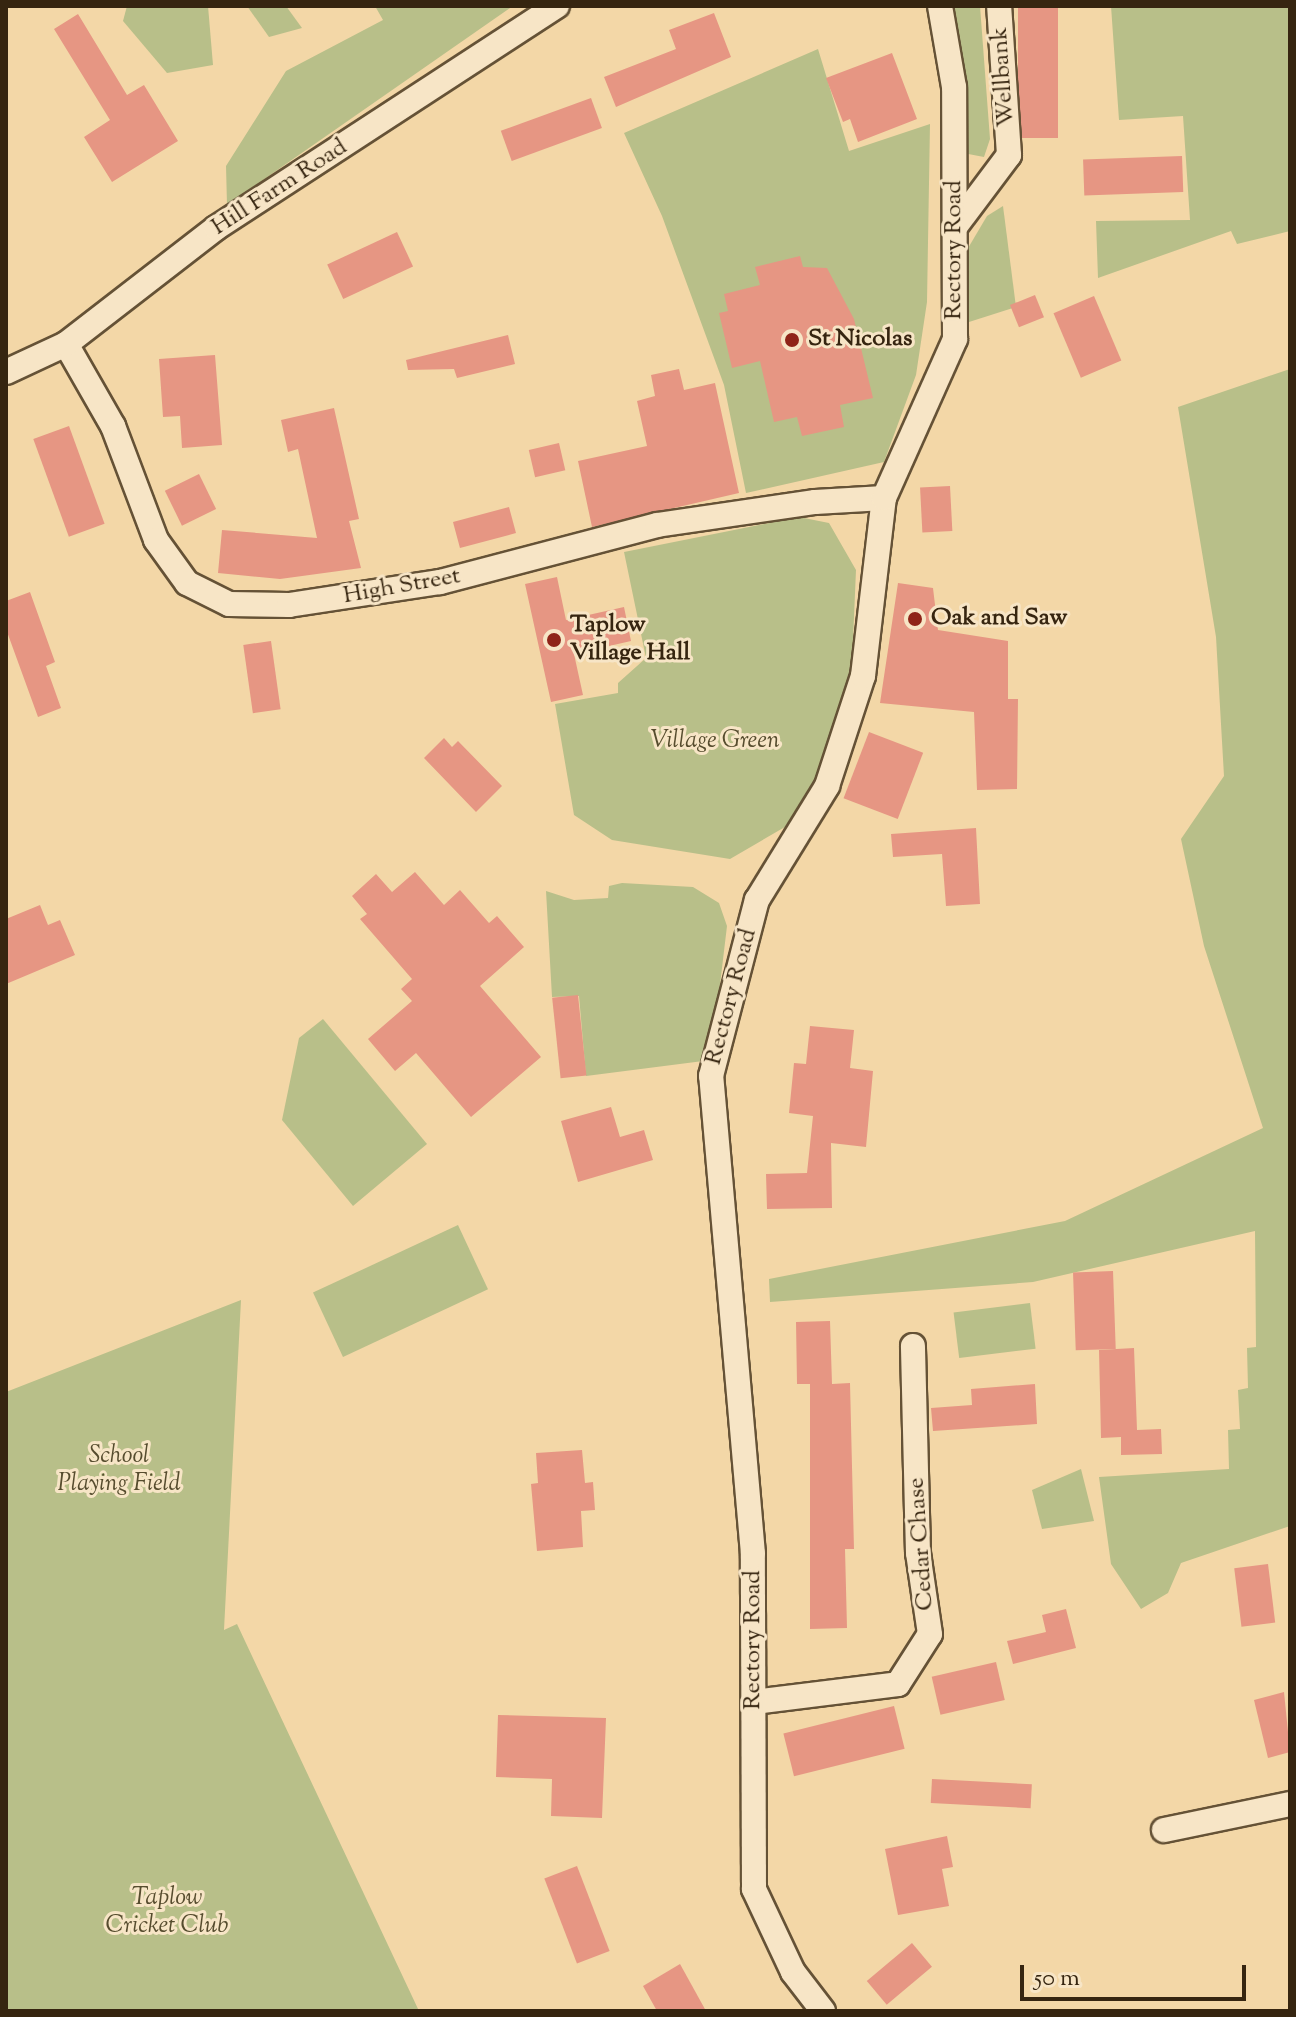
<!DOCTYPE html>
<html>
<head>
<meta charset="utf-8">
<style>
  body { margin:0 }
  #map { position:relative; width:1296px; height:2017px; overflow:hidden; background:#f3d7a7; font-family:"Sorts Mill Goudy",serif }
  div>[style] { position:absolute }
  .green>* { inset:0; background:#b8bf89; transform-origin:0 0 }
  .building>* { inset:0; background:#e69683; transform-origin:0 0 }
  .roads { filter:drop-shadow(2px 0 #655236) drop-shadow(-2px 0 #655236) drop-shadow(0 2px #655236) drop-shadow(0 -2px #655236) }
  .street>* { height:24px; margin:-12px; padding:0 12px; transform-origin:12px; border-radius:12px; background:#f7e5c6 }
  .dots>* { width:22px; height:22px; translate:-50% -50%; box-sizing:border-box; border:4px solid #f7e5c6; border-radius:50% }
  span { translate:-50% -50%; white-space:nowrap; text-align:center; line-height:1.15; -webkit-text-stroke:6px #f7e5c6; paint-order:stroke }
  .street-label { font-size:24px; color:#362510 }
  .poi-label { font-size:24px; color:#362510; font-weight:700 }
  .left { translate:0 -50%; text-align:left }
  .park-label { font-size:24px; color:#564c2e; font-style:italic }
  .frame { position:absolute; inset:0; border:8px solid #362510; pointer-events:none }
  .scale { position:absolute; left:1020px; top:1965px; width:226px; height:36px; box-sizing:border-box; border:4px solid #362510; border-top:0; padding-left:10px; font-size:24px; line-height:28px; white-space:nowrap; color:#362510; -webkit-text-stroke:6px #f7e5c6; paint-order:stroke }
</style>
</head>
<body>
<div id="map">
  <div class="green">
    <i style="clip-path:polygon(127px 6px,208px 6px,213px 65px,167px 73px,123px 21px)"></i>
    <i style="clip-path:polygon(247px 6px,286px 6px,302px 28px,269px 37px)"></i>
    <i style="clip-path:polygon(375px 6px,513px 6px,227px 205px,226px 166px,286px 71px,383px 20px)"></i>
    <i style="clip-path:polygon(950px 6px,980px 6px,990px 139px,984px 157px,963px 153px,958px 39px)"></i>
    <i style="clip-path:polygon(1111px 6px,1290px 6px,1290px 231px,1237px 244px,1231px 231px,1098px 278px,1096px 221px,1190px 220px,1183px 116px,1119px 120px)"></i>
    <i style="clip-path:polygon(818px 49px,849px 151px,930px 124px,927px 302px,916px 375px,884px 462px,746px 493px,724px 385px,662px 216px,624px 133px)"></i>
    <i style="clip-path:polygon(1003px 206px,1016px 307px,969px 322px,961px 260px,987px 216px)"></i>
    <i style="clip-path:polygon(1290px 369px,1290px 1526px,1181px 1563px,1168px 1593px,1141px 1609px,1111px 1564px,1099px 1477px,1229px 1469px,1228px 1430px,1240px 1429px,1238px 1390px,1248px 1388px,1247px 1348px,1256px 1347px,1255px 1231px,1033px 1282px,770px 1302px,769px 1279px,1065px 1221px,1263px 1128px,1204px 946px,1181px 839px,1224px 776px,1216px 637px,1178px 407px)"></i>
    <i style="clip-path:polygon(799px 517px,829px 523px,856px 570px,852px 664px,834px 743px,797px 820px,730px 859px,612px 840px,574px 815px,555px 704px,618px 693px,618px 683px,646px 658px,624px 552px)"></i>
    <i style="clip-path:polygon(622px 883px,693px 887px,719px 903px,727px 926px,711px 1060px,586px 1076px,579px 996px,552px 997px,546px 891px,574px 900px,608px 898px,609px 886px)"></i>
    <i style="clip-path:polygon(323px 1019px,427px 1144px,353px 1206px,282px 1120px,299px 1038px)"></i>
    <i style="left:458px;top:1225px;width:71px;height:160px;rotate:65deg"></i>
    <i style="clip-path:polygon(241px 1300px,224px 1630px,237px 1624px,419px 2011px,6px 2011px,6px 1392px)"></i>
    <i style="left:1030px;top:1303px;width:46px;height:77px;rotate:83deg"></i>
    <i style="clip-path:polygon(1081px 1469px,1094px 1521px,1042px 1529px,1032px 1490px)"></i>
  </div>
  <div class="building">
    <i style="left:1018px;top:6px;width:40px;height:132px"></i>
    <i style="clip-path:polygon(714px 13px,731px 57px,616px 107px,604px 77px,676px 49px,669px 30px)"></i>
    <i style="clip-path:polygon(78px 14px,127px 95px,144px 85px,178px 141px,112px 182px,84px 137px,110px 120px,54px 29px)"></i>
    <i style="clip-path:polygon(892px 53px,917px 119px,858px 142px,850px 119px,843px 122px,826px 78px)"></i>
    <i style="left:591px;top:98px;width:32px;height:96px;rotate:70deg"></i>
    <i style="left:1182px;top:156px;width:36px;height:99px;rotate:88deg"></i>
    <i style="left:397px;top:232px;width:38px;height:77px;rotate:65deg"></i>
    <i style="clip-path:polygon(800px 256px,803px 267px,827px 268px,854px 319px,873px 398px,840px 405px,844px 427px,802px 436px,797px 417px,774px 422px,760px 361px,732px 368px,719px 313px,728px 311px,724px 294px,760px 285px,755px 267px)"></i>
    <i style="left:1035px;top:295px;width:24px;height:27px;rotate:68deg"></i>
    <i style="left:1094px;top:296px;width:70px;height:44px;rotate:67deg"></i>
    <i style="clip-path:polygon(508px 335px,515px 364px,457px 378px,454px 369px,408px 370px,406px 360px)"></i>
    <i style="clip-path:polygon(215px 355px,222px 445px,182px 448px,180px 416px,163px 417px,159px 359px)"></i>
    <i style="clip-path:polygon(679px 369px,684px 390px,715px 383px,739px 493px,592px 527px,578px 461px,647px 446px,637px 401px,655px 396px,651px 375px)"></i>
    <i style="clip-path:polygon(334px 408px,359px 519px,349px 521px,361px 568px,280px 579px,218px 573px,222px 530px,317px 538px,298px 449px,288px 452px,281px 420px)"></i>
    <i style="left:69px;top:426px;width:104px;height:38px;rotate:70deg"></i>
    <i style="left:559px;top:443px;width:28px;height:31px;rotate:77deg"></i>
    <i style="left:199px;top:474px;width:39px;height:38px;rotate:64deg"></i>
    <i style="left:950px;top:486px;width:45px;height:30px;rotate:87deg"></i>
    <i style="left:509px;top:507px;width:27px;height:58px;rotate:75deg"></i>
    <i style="clip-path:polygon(557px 577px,566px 620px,624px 607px,631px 641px,574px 654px,583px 695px,551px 702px,525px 584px)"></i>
    <i style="clip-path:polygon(898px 583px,933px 588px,938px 630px,1008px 641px,1008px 699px,1018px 699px,1017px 789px,977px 790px,974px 712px,880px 703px)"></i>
    <i style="clip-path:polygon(30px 592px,55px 662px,46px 666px,61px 708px,38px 717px,6px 629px,6px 601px)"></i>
    <i style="left:271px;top:641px;width:69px;height:28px;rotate:82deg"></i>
    <i style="left:869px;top:732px;width:58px;height:71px;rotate:21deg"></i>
    <i style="clip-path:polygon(444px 738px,452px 747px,458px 741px,502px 786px,476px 812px,424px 758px)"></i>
    <i style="clip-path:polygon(976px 828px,980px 904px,946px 906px,942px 854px,893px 857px,891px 834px)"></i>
    <i style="clip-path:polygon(415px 872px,444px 905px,460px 890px,489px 923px,497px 916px,524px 947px,480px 986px,541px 1057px,471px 1117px,416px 1053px,395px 1071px,368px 1039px,412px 1001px,401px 989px,412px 979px,360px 919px,367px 914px,352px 896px,376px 874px,392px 892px)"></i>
    <i style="clip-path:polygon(40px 905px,48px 925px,60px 920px,75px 955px,6px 984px,6px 919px)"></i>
    <i style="left:578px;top:995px;width:81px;height:26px;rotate:84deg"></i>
    <i style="clip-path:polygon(810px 1026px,854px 1030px,850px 1068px,873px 1071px,866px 1147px,831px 1143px,832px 1208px,767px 1209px,766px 1174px,807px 1173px,813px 1116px,789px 1113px,794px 1063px,806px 1064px)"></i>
    <i style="clip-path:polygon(611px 1107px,620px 1137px,644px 1130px,653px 1160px,578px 1182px,561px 1121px)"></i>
    <i style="left:1113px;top:1271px;width:78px;height:40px;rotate:88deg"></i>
    <i style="clip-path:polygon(830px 1321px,832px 1384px,850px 1383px,854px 1549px,845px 1549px,847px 1628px,810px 1629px,810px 1384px,817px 1384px,797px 1384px,796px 1322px)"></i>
    <i style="clip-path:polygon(1134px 1348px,1137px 1430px,1161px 1429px,1162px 1454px,1121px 1455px,1121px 1437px,1101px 1438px,1099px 1350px)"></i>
    <i style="clip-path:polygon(1035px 1384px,1037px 1424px,933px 1431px,931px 1408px,972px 1405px,971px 1389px)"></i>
    <i style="clip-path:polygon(582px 1450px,585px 1483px,593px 1482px,595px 1510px,581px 1511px,583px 1547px,537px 1551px,531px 1484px,538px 1483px,536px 1453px)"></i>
    <i style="left:1268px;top:1564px;width:59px;height:34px;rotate:83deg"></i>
    <i style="clip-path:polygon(1066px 1609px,1076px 1648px,1013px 1664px,1007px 1641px,1046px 1632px,1042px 1615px)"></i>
    <i style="left:996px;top:1662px;width:39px;height:66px;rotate:77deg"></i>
    <i style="clip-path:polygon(1284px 1692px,1290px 1752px,1268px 1758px,1254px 1700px)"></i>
    <i style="left:894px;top:1706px;width:44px;height:114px;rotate:76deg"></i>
    <i style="clip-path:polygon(498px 1715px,606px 1718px,602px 1818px,551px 1816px,552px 1779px,496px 1777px)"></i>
    <i style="left:932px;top:1779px;width:100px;height:24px;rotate:3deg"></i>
    <i style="clip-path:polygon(947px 1836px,953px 1867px,942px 1869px,949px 1906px,898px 1915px,885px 1849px)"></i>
    <i style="left:577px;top:1866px;width:91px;height:35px;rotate:69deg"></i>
    <i style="left:912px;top:1943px;width:31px;height:59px;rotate:50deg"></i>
    <i style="clip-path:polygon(680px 1964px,706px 2011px,657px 2011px,643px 1986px)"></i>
  </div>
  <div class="roads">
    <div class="street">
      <i style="left:955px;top:227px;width:90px;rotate:-53.1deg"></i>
      <i style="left:1009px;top:155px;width:149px;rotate:-93.8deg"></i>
      <i style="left:66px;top:344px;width:95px;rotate:60.2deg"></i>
      <i style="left:113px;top:426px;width:122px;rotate:69.3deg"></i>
      <i style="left:156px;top:540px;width:53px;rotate:54.2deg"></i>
      <i style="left:187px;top:583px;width:47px;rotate:26.6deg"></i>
      <i style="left:229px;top:604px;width:60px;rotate:1deg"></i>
      <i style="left:289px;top:605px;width:153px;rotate:-8.7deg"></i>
      <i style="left:440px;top:582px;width:224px;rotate:-14.7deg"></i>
      <i style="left:657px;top:525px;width:160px;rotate:-8.3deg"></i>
      <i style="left:815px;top:502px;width:69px;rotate:-3.3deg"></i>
      <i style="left:6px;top:372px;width:66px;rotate:-25deg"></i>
      <i style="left:66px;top:344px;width:190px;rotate:-37.7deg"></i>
      <i style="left:216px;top:228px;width:407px;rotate:-33.1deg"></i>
      <i style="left:754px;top:1702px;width:145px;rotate:-7.1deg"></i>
      <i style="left:898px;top:1684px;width:59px;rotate:-57.4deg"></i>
      <i style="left:930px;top:1634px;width:82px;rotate:-98.4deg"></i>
      <i style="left:918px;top:1553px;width:207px;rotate:-91.4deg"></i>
      <i style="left:1164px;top:1830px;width:129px;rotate:-11.7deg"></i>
      <i style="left:823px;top:2011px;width:49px;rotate:-127.6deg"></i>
      <i style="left:793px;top:1972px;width:92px;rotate:-115.2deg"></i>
      <i style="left:754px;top:1889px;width:335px;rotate:-90.2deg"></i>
      <i style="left:753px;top:1554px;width:480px;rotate:-95deg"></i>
      <i style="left:711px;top:1076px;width:182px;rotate:-75.4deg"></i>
      <i style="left:757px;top:900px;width:134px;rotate:-58.4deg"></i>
      <i style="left:827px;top:786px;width:116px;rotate:-71.9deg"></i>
      <i style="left:863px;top:676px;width:179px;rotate:-83.3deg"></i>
      <i style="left:884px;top:498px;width:174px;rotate:-65.9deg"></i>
      <i style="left:955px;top:339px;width:252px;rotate:-90.2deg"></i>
      <i style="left:954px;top:87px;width:82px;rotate:-99.8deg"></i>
    </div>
  </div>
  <div class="dots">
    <i style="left:792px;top:340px;background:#8f2418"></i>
    <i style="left:915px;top:619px;background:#8f2418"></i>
    <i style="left:554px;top:640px;background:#8f2418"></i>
  </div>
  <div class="street-label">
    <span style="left:1004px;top:77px;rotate:-94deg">Wellbank</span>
    <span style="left:280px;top:188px;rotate:-33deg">Hill Farm Road</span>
    <span style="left:955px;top:250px;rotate:-90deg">Rectory Road</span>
    <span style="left:402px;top:587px;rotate:-10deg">High Street</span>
    <span style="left:732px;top:997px;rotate:-75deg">Rectory Road</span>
    <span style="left:922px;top:1544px;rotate:-94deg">Cedar Chase</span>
    <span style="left:754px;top:1640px;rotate:-90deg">Rectory Road</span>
  </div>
  <div class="poi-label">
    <span class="left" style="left:808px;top:340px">St Nicolas</span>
    <span class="left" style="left:931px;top:619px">Oak and Saw</span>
    <span class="left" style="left:570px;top:640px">Taplow<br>Village Hall</span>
  </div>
  <div class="park-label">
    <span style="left:715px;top:742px">Village Green</span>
    <span style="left:119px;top:1471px">School<br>Playing Field</span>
    <span style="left:167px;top:1913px">Taplow<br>Cricket Club</span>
  </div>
  <div class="frame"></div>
  <div class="scale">50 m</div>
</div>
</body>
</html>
